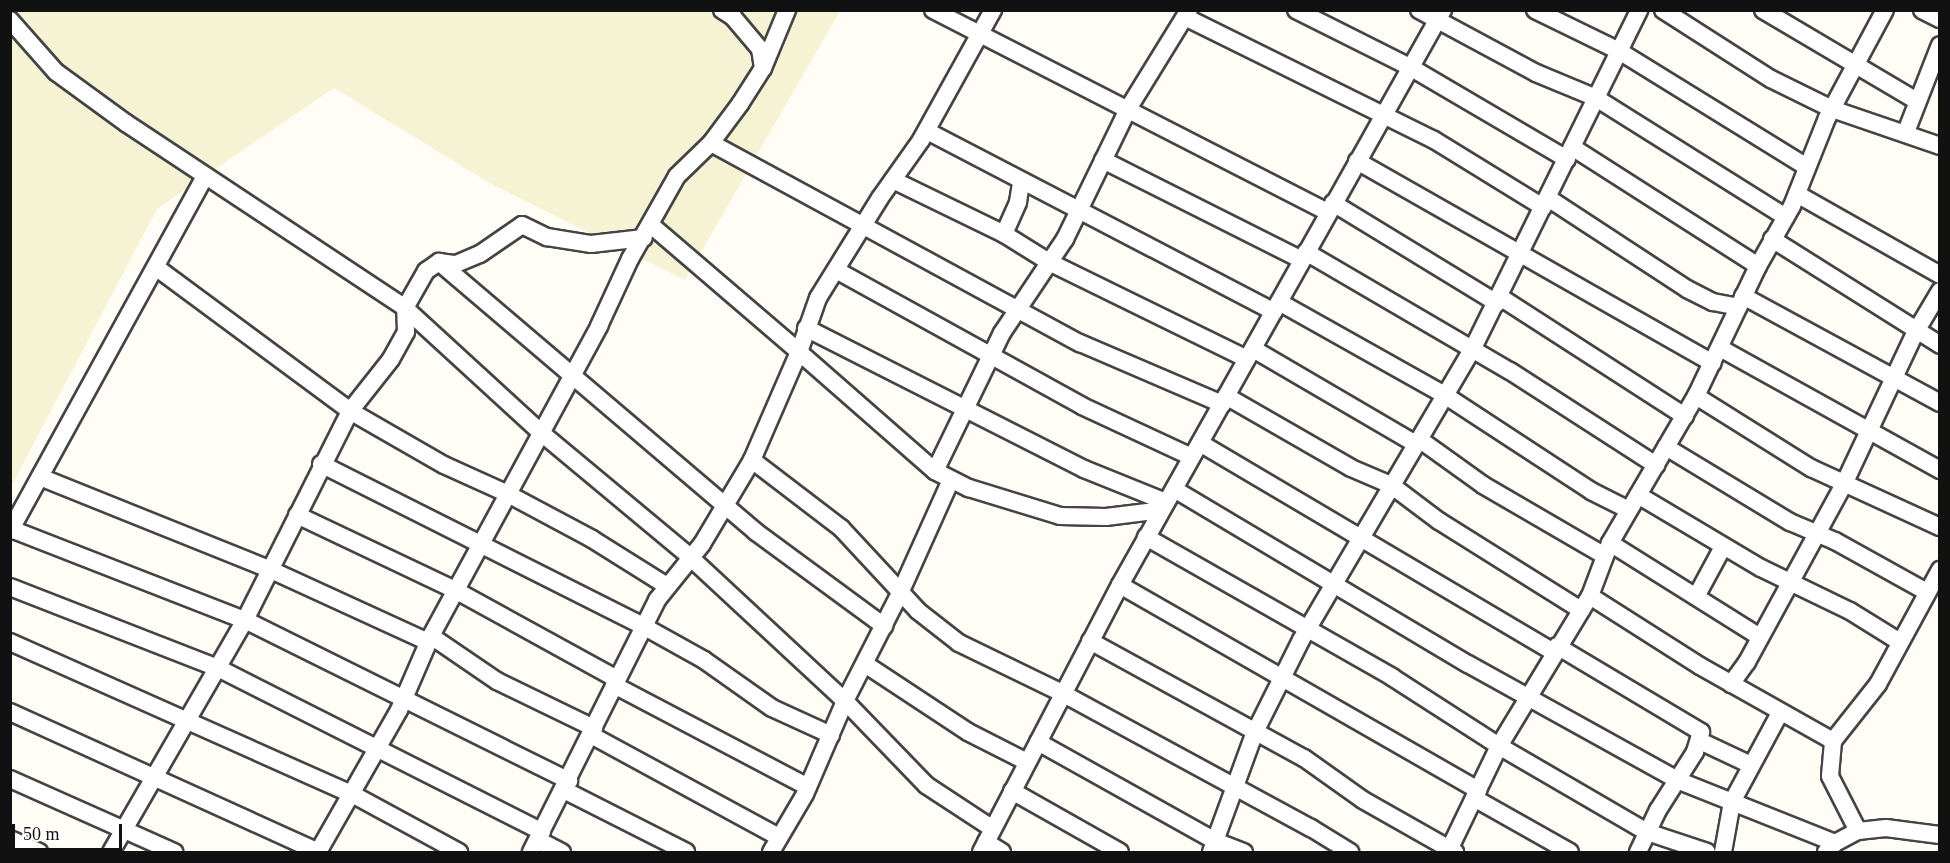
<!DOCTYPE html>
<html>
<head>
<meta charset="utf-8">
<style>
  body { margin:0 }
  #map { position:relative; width:1950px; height:863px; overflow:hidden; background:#fffdf5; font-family:"Times New Roman",serif }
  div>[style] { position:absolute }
  .farmland>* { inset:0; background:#f6f3d4 }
  .roads { filter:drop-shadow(2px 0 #444) drop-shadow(-2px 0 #444) drop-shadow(0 2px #444) drop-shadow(0 -2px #444) }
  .minor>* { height:16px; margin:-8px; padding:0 8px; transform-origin:8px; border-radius:8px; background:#fff }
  span { translate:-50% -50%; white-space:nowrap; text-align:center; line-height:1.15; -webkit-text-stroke:6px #fff; paint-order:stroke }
  .frame { position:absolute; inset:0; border:12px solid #111; pointer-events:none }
  .scale { position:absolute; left:12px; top:824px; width:110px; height:27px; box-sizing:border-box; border:3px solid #111; border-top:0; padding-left:8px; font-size:18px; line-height:21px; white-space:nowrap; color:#111; -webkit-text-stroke:4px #fff; paint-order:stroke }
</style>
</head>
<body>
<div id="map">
  <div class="farmland">
    <i style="clip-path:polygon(11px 11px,840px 11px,685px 280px,491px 184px,334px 88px,157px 209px,11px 487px)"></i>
  </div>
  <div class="roads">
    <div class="minor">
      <i style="left:722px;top:10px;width:13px;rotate:32deg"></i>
      <i style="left:733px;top:17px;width:42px;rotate:49.8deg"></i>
      <i style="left:760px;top:49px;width:19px;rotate:81deg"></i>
      <i style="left:933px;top:10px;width:444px;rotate:27.1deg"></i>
      <i style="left:1296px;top:10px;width:127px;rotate:26.6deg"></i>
      <i style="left:1410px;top:67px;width:182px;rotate:30.4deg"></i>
      <i style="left:1419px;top:10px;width:133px;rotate:28.3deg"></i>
      <i style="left:1536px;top:73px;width:65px;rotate:22.6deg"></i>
      <i style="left:1596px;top:98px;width:224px;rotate:32.1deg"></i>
      <i style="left:1535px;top:10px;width:93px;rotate:26deg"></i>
      <i style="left:1619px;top:51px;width:221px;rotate:31.7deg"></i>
      <i style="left:1663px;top:10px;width:128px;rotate:32.6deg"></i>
      <i style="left:1771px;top:79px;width:68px;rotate:26.2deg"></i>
      <i style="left:1832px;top:109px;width:114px;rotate:18.9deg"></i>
      <i style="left:1763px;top:10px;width:179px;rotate:30.6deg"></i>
      <i style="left:1922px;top:10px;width:20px;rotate:27deg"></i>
      <i style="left:1185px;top:17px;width:278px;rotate:26.3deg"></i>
      <i style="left:1434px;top:140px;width:128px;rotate:31.6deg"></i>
      <i style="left:10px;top:20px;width:69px;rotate:48.5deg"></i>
      <i style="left:56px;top:72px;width:87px;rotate:36.1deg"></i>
      <i style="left:126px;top:123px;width:335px;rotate:33.5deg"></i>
      <i style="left:405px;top:308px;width:182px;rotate:42.5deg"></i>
      <i style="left:539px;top:431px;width:197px;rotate:39.8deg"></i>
      <i style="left:690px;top:557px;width:212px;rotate:42.9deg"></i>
      <i style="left:845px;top:701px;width:117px;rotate:46deg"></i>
      <i style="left:926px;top:785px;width:80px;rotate:33.3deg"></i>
      <i style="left:927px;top:131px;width:391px;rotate:27.5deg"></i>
      <i style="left:1906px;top:132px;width:93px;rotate:-68.7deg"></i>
      <i style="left:711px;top:143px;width:420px;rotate:28.5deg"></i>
      <i style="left:1080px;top:343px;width:155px;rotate:23.2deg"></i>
      <i style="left:1572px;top:147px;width:221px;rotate:32.6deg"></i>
      <i style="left:1103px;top:160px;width:223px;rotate:26.7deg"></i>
      <i style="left:1357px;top:161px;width:409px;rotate:29.6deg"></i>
      <i style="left:893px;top:180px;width:123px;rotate:25.9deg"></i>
      <i style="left:1004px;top:234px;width:35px;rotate:-66deg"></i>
      <i style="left:1018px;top:202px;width:19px;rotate:-81deg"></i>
      <i style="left:1797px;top:194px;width:164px;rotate:29.5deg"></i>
      <i style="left:1548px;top:198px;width:166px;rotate:33.2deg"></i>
      <i style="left:1687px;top:289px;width:29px;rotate:27deg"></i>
      <i style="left:1713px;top:302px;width:26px;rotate:11deg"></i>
      <i style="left:1333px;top:203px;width:192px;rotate:31.4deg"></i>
      <i style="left:651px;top:225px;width:195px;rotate:40.6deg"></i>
      <i style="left:1004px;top:234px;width:53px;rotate:31.9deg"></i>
      <i style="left:1049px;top:262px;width:220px;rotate:26.1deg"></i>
      <i style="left:1772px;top:239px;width:199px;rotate:32.2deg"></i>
      <i style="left:1306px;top:252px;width:236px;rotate:30.3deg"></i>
      <i style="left:1510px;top:371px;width:174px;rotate:32.8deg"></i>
      <i style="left:439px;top:262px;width:416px;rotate:40.4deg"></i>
      <i style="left:756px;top:532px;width:159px;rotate:36.3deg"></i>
      <i style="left:157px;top:268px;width:240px;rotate:36.5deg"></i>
      <i style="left:350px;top:411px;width:108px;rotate:29.9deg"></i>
      <i style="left:444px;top:465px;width:68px;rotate:24.3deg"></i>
      <i style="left:506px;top:493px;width:98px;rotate:28.1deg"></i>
      <i style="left:592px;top:539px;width:89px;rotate:32.1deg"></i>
      <i style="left:836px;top:270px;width:281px;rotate:28.9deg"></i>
      <i style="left:1082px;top:406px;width:121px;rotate:24.9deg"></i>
      <i style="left:1743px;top:296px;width:224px;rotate:28.5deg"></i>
      <i style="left:1500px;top:297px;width:220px;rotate:32.8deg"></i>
      <i style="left:1279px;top:302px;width:188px;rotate:29.3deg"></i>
      <i style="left:1443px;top:394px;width:177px;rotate:33.2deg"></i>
      <i style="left:1591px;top:491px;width:42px;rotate:26.6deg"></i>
      <i style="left:806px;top:328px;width:312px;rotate:26.9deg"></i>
      <i style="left:1084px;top:469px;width:88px;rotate:21.9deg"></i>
      <i style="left:1720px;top:348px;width:252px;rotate:29deg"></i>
      <i style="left:1255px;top:350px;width:186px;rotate:30.3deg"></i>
      <i style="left:799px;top:352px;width:57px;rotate:-70.6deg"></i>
      <i style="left:818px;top:298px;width:118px;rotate:-58.2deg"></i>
      <i style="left:880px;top:198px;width:71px;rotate:-54.7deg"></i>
      <i style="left:921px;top:140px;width:149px;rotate:-61deg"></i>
      <i style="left:1226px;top:396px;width:144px;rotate:29.9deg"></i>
      <i style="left:1351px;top:468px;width:43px;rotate:23deg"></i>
      <i style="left:1391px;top:485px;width:60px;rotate:36.9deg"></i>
      <i style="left:1439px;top:521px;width:168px;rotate:32.1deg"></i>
      <i style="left:1696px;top:396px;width:136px;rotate:32.1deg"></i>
      <i style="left:1811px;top:468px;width:142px;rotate:24.6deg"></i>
      <i style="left:1419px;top:439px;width:79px;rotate:35.7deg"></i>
      <i style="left:1483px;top:485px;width:141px;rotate:30.2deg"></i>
      <i style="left:1200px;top:443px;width:410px;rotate:30.6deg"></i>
      <i style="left:1666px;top:447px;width:145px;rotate:31.2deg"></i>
      <i style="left:1790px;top:522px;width:49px;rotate:22.9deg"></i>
      <i style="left:1835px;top:541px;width:105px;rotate:29deg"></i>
      <i style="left:752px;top:460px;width:112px;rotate:37.4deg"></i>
      <i style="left:841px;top:528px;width:113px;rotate:47.1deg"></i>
      <i style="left:918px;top:611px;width:52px;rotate:38deg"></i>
      <i style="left:959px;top:643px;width:114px;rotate:25.9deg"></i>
      <i style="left:1062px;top:693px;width:283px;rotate:28.5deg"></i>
      <i style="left:1311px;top:828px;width:46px;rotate:31.6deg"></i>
      <i style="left:321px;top:464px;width:360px;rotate:26.7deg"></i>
      <i style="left:643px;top:626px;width:70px;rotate:29.1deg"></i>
      <i style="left:704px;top:660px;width:83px;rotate:35.2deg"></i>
      <i style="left:772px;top:708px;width:65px;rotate:24.6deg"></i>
      <i style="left:935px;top:471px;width:153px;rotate:-64.1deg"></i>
      <i style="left:1002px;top:333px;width:113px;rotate:-56.2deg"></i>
      <i style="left:1065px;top:239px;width:144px;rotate:-64.1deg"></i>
      <i style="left:1128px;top:109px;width:116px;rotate:-58.4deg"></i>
      <i style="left:40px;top:477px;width:249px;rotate:21.9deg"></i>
      <i style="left:271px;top:570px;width:173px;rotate:24.6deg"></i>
      <i style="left:1174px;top:489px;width:342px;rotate:30.8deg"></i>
      <i style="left:1468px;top:664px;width:239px;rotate:29deg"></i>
      <i style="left:1677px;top:780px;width:170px;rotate:21.7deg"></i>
      <i style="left:1638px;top:495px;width:143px;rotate:30.7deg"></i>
      <i style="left:1761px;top:568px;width:99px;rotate:25.8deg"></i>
      <i style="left:1850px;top:611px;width:59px;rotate:31.8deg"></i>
      <i style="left:297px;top:515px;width:175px;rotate:25.4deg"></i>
      <i style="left:455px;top:590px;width:185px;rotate:28.8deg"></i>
      <i style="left:11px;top:529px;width:251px;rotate:21.3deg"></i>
      <i style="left:245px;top:620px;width:362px;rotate:26.4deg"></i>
      <i style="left:10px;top:531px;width:403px;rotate:-61.2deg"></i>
      <i style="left:1146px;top:537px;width:283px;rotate:29.6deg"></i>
      <i style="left:1392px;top:677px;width:127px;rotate:32.8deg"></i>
      <i style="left:1499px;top:746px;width:171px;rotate:30.2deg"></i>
      <i style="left:1647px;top:832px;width:63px;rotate:18.4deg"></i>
      <i style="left:1610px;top:543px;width:177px;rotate:32.1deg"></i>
      <i style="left:1120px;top:585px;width:413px;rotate:29.8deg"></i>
      <i style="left:10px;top:587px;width:223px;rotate:21.3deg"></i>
      <i style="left:218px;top:668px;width:363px;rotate:26.8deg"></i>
      <i style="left:1697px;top:595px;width:55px;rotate:-61.6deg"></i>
      <i style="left:1590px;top:596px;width:130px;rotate:32.5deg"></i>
      <i style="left:1700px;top:666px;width:153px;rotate:29.4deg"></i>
      <i style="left:431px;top:636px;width:80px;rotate:34.3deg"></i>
      <i style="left:497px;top:681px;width:108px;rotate:25.9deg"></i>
      <i style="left:1090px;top:641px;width:244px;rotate:28.7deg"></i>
      <i style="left:1304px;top:758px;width:72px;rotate:35.4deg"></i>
      <i style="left:1363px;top:800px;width:106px;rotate:29.5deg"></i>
      <i style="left:10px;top:642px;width:374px;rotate:24deg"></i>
      <i style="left:352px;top:794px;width:122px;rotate:28.5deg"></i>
      <i style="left:1557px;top:646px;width:168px;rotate:30.8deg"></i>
      <i style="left:1701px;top:732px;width:21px;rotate:107deg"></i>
      <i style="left:1695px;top:752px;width:69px;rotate:122.5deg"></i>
      <i style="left:1658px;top:810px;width:47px;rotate:115.5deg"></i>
      <i style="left:865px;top:664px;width:123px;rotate:33.4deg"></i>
      <i style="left:968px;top:732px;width:66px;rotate:27deg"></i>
      <i style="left:1731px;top:684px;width:27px;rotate:-54deg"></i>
      <i style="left:1747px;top:662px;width:203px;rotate:-61.4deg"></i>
      <i style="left:1844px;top:484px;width:167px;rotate:-64.8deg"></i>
      <i style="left:1915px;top:333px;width:49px;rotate:-59.2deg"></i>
      <i style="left:614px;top:685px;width:219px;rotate:27.7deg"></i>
      <i style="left:10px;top:712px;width:338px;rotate:24.4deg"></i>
      <i style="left:591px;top:735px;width:214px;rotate:28.5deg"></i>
      <i style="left:1700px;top:741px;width:54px;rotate:25.1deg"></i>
      <i style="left:1038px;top:742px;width:203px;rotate:29.2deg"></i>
      <i style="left:1215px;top:841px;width:31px;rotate:21deg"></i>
      <i style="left:10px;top:779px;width:180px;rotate:24deg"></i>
      <i style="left:564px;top:790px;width:137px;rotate:26.9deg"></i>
      <i style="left:1012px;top:791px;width:124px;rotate:29.5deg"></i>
      <i style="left:1474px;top:798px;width:110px;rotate:29.4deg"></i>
      <i style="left:1858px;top:831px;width:62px;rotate:-117deg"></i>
      <i style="left:1830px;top:776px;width:35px;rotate:-85deg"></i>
      <i style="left:1833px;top:741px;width:73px;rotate:-51.7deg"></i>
      <i style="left:1878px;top:684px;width:130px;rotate:-61.5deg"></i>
      <i style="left:10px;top:839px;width:32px;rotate:24deg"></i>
      <i style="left:538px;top:840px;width:27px;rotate:27deg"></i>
      <i style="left:986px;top:842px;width:19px;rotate:32deg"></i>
      <i style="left:111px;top:852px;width:268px;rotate:-60deg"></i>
      <i style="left:245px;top:620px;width:234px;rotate:-63.3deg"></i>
      <i style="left:350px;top:411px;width:66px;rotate:-51.7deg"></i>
      <i style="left:391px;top:359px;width:31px;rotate:-61deg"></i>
      <i style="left:406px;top:332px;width:24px;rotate:-92deg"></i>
      <i style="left:405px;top:308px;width:43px;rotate:-60.4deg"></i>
      <i style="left:426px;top:271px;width:16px;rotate:-35deg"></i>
      <i style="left:439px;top:262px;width:17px;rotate:7deg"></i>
      <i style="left:456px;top:264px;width:26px;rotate:-23deg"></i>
      <i style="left:480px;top:254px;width:51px;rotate:-34.6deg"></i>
      <i style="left:522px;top:225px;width:28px;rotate:26deg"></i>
      <i style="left:547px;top:237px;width:45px;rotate:9deg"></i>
      <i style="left:591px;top:244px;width:53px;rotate:-6.5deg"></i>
      <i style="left:318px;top:852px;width:163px;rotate:-60.3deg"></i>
      <i style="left:399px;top:710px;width:81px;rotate:-66.6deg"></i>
      <i style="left:431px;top:636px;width:353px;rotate:-61.5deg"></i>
      <i style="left:599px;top:326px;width:74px;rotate:-65.2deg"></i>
      <i style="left:630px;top:259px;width:95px;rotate:-60.5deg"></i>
      <i style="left:677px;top:176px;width:47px;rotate:-44.1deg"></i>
      <i style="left:711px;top:143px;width:49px;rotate:-53.4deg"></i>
      <i style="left:740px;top:104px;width:43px;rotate:-57.4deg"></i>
      <i style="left:763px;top:68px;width:63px;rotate:-67.5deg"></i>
      <i style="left:531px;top:852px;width:282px;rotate:-63.4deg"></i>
      <i style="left:657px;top:600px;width:72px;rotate:-51.2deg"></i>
      <i style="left:702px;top:544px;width:98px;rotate:-59.2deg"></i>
      <i style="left:752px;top:460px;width:118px;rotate:-66.5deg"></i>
      <i style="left:799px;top:352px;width:181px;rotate:41.2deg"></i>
      <i style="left:935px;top:471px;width:38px;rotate:27deg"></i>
      <i style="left:969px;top:488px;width:95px;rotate:17.1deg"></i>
      <i style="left:1060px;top:516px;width:46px;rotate:1.2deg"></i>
      <i style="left:1106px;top:517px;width:56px;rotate:-7.1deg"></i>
      <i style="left:771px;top:852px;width:67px;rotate:-59.6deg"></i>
      <i style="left:805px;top:794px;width:101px;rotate:-66.7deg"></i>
      <i style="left:845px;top:701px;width:123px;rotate:-63deg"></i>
      <i style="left:901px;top:591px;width:122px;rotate:-65.8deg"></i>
      <i style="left:981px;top:852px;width:301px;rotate:-62.5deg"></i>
      <i style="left:1120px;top:585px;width:660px;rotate:-60.68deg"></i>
      <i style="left:1211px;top:852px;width:128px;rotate:-69.9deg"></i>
      <i style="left:1255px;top:732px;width:103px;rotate:-63.4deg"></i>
      <i style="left:1301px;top:640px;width:337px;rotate:-59.5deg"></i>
      <i style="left:1472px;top:350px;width:379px;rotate:-63.8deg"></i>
      <i style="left:1448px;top:852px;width:118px;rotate:-64.3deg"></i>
      <i style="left:1499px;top:746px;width:175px;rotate:-58.8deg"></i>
      <i style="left:1590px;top:596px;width:57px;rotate:-69.3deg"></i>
      <i style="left:1610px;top:543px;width:170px;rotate:-59.7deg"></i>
      <i style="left:1696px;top:396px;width:144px;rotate:-64.5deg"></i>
      <i style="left:1758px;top:266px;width:69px;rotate:-60.5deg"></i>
      <i style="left:1792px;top:206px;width:95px;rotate:-68.3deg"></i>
      <i style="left:1827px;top:118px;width:123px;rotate:-61.8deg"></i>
      <i style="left:1723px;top:852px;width:51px;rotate:-79.8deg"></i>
      <i style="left:1732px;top:802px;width:101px;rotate:-61.7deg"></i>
      <i style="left:1826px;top:852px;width:13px;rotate:-45deg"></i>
      <i style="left:1835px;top:843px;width:26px;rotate:-28deg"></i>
      <i style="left:1858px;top:831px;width:28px;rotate:-6deg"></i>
      <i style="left:1886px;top:828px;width:54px;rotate:7.4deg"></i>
    </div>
  </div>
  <div class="frame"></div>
  <div class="scale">50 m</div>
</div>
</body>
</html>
